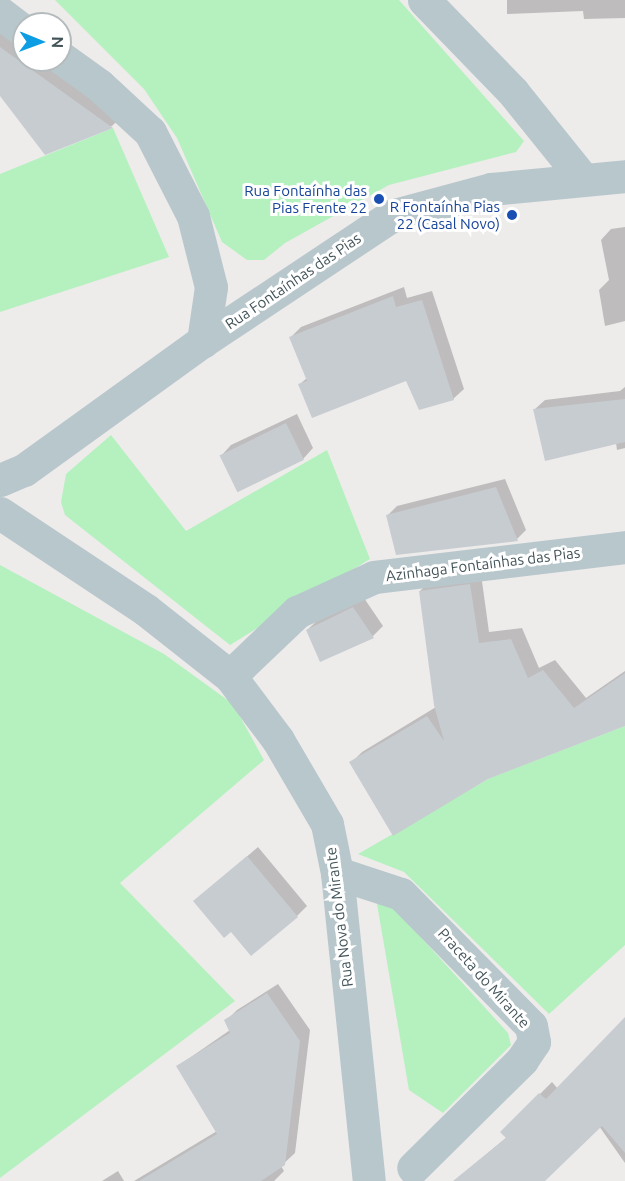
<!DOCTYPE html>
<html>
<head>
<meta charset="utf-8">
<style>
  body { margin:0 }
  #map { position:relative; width:625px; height:1181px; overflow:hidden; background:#eeebeb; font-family:Ubuntu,sans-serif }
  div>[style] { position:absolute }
  .green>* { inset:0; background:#b4f1be }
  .shadow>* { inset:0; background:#0003 }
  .building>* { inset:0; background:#c7ccd1; transform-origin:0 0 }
  .minor>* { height:33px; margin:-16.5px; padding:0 16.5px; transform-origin:16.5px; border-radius:16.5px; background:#b8c7cc }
  .dots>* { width:16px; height:16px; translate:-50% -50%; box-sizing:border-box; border:3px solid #fff; border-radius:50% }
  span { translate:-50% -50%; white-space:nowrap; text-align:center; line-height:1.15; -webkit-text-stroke:6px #fff; paint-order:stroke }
  .transit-label { font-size:15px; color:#164399 }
  .right { translate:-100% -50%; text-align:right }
  .street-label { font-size:15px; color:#435459 }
  .north { position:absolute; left:12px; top:12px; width:60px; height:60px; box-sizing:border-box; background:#fff; border:2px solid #b4bbbd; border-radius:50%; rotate:91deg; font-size:16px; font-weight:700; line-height:24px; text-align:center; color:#435459 }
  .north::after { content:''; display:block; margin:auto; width:21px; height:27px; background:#0d9de5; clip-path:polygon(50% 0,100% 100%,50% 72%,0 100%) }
</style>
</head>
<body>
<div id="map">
  <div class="green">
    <i style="clip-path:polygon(55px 0,399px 0,524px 141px,516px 152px,389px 185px,285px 243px,264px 260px,247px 260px,222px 242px,177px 138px,144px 89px)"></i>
    <i style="clip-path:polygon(113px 128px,169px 257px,0 312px,0 174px)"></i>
    <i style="clip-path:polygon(111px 435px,186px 531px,327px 450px,370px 559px,230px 645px,65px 515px,61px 502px,66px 474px)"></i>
    <i style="clip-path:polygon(0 565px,164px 654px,233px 704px,264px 760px,120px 883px,235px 1001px,0 1178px)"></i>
    <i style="clip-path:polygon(625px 726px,625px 945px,549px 1014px,404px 872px,358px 854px,490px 778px)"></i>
    <i style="clip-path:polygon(387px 900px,508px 1033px,511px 1045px,443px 1113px,409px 1090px,377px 904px)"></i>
  </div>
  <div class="shadow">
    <i style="clip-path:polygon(507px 0,625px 0,625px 18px,584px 19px,583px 11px,507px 14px)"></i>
    <i style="clip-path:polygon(0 29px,24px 47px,24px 60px,43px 60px,122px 116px,112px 126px,46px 153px,0 94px)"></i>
    <i style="clip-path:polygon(625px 227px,625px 321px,605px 326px,599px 290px,609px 280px,601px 240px,611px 229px)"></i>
    <i style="clip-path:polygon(404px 287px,407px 298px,432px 291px,464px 389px,453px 399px,407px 379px,300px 384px,307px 378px,291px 337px,301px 327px)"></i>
    <i style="clip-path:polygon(625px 387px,625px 448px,617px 450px,616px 443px,535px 409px,545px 400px,620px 391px)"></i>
    <i style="clip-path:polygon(297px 414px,313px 448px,303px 459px,221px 456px,231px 445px)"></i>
    <i style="clip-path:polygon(505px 479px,526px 530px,517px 539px,388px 515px,397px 506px)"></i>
    <i style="clip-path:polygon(481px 574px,489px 632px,522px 628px,539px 668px,555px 660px,586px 698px,625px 671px,625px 723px,351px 763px,362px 752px,436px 707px,420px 591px,431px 580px)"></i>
    <i style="clip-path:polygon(364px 598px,383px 626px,373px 636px,321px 660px,307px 630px,318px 620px)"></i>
    <i style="clip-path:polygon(258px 847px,307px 906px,297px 916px,195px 901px)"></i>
    <i style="clip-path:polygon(278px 984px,310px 1030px,295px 1153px,281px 1166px,284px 1171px,274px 1181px,134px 1181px,217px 1131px,178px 1066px,230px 1030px,226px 1021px,237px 1010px)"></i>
    <i style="clip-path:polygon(625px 1019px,625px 1163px,599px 1126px,543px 1181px,454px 1181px,507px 1137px,502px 1132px,552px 1082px,558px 1089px)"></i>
    <i style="clip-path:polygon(118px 1171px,124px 1181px,102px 1181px)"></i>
  </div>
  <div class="building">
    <i style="clip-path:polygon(0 47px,113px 128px,45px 155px,0 96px)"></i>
    <i style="clip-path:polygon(393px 296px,396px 307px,422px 300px,454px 400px,419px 410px,406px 381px,312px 418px,298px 384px,307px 381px,289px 337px)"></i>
    <i style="clip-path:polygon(625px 399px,625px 442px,545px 461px,533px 409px)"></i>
    <i style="left:286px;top:423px;width:41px;height:74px;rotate:64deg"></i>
    <i style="clip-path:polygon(496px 487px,518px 541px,396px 555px,386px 515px)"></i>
    <i style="clip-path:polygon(470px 584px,479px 643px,511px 639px,528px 678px,543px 670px,574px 708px,625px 673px,625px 726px,488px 779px,393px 836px,349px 762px,427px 716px,444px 741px,434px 705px,419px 591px)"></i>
    <i style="clip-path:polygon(353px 607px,374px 638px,320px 662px,306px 630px)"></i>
    <i style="clip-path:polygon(247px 856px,298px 917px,251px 956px,231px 932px,224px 938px,193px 901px)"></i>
    <i style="clip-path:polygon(267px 993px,300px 1041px,285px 1165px,261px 1181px,139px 1181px,217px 1134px,176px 1066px,230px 1033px,224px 1020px)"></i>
    <i style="clip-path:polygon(625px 1017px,625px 1153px,602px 1126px,545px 1181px,453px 1181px,506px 1138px,500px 1132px,539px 1093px,546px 1099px)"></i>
  </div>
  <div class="minor">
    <i style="left:424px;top:0;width:128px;rotate:45.9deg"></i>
    <i style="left:513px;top:92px;width:112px;rotate:51.2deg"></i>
    <i style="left:0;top:13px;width:30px;rotate:37deg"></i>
    <i style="left:60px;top:57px;width:48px;rotate:35.7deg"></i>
    <i style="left:99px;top:85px;width:69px;rotate:42.7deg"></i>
    <i style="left:150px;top:132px;width:94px;rotate:62.9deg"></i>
    <i style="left:193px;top:216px;width:73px;rotate:75.8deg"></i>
    <i style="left:211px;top:287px;width:55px;rotate:98.4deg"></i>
    <i style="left:0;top:480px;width:26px;rotate:-23deg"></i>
    <i style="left:24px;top:470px;width:221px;rotate:-35.8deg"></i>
    <i style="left:203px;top:341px;width:226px;rotate:-33.6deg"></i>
    <i style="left:391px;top:216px;width:104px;rotate:-15.1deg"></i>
    <i style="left:491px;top:189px;width:135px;rotate:-5.5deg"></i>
    <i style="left:0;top:513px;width:175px;rotate:33.6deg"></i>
    <i style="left:146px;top:610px;width:107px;rotate:38.2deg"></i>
    <i style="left:230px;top:676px;width:80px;rotate:53.1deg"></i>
    <i style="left:278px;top:740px;width:97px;rotate:59.7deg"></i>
    <i style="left:327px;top:824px;width:50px;rotate:78.5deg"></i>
    <i style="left:337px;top:873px;width:310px;rotate:84.1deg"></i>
    <i style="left:230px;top:676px;width:93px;rotate:-43.7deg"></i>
    <i style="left:297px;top:612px;width:85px;rotate:-24.4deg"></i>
    <i style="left:374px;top:577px;width:253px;rotate:-6.8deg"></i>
    <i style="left:337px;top:873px;width:67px;rotate:18.2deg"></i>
    <i style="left:401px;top:894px;width:185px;rotate:45.4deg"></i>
    <i style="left:531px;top:1026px;width:16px;rotate:79deg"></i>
    <i style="left:534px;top:1042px;width:22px;rotate:124deg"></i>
    <i style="left:522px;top:1060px;width:153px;rotate:135.3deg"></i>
  </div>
  <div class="dots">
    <i style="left:379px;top:199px;background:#1a4fb4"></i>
    <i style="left:512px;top:215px;background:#1a4fb4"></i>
  </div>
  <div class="transit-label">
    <span class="right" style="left:367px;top:199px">Rua Fontaínha das<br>Pias Frente 22</span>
    <span class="right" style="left:500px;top:215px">R Fontaínha Pias<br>22 (Casal Novo)</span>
  </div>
  <div class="street-label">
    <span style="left:293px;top:281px;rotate:-34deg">Rua Fontaínhas das Pias</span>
    <span style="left:483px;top:564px;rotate:-7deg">Azinhaga Fontaínhas das Pias</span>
    <span style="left:339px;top:917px;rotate:-97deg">Rua Nova do Mirante</span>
    <span style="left:484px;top:978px;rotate:48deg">Praceta do Mirante</span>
  </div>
  <div class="north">N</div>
</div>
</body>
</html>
